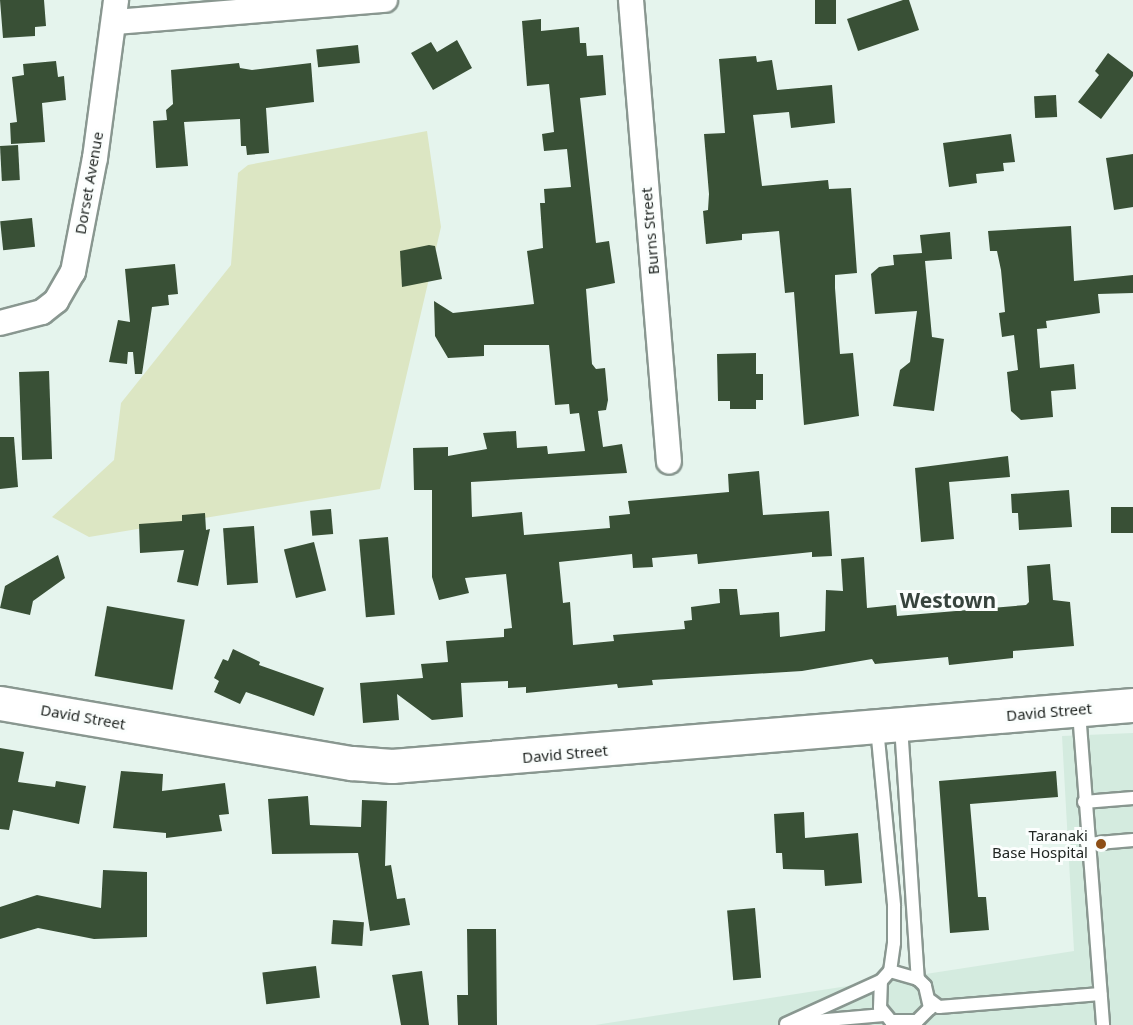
<!DOCTYPE html>
<html>
<head>
<meta charset="utf-8">
<style>
  body { margin:0 }
  #map { position:relative; width:1133px; height:1025px; overflow:hidden; background:#e5f4ed; font-family:"Noto Sans",sans-serif }
  div>[style] { position:absolute }
  .built>* { inset:0; background:#d4ebdf }
  .green>* { inset:0; background:#dce6c3 }
  .building>* { inset:0; background:#395036; transform-origin:0 0 }
  .roads { filter:drop-shadow(2px 0 #899790) drop-shadow(-2px 0 #899790) drop-shadow(0 2px #899790) drop-shadow(0 -2px #899790) }
  .lane>* { height:12px; margin:-6px; padding:0 6px; transform-origin:6px; border-radius:6px; background:#fff }
  .street>* { height:24px; margin:-12px; padding:0 12px; transform-origin:12px; border-radius:12px; background:#fff }
  .secondary>* { height:33px; margin:-16.5px; padding:0 16.5px; transform-origin:16.5px; border-radius:16.5px; background:#fff }
  .dots>* { width:16px; height:16px; translate:-50% -50%; box-sizing:border-box; border:3px solid #fbfefd; border-radius:50% }
  span { translate:-50% -50%; white-space:nowrap; text-align:center; line-height:1.15; -webkit-text-stroke:6px #fbfefd; paint-order:stroke }
  .street-label { font-size:15px; color:#212623 }
  .poi-label { font-size:15px; color:#212623 }
  .right { translate:-100% -50%; text-align:right }
  .district-label { font-size:21px; color:#37433d; font-weight:700 }
</style>
</head>
<body>
<div id="map">
  <div class="built">
    <i style="clip-path:polygon(1133px 733px,1133px 1025px,595px 1025px,1074px 951px,1062px 736px)"></i>
  </div>
  <div class="green">
    <i style="clip-path:polygon(427px 131px,441px 227px,380px 489px,89px 537px,52px 517px,114px 460px,121px 403px,231px 265px,238px 173px,248px 165px)"></i>
  </div>
  <div class="building">
    <i style="clip-path:polygon(0 0,44px 0,46px 26px,35px 27px,35px 36px,3px 38px)"></i>
    <i style="left:815px;top:0;width:21px;height:24px"></i>
    <i style="clip-path:polygon(903px 0,909px 0,919px 30px,858px 51px,847px 19px)"></i>
    <i style="clip-path:polygon(541px 19px,541px 31px,579px 27px,580px 43px,586px 43px,587px 56px,603px 55px,606px 95px,580px 98px,596px 243px,609px 241px,615px 283px,586px 289px,592px 364px,596px 369px,605px 368px,608px 400px,606px 410px,598px 411px,603px 447px,622px 444px,627px 473px,471px 482px,472px 517px,522px 512px,524px 535px,610px 528px,609px 516px,630px 514px,628px 501px,729px 492px,728px 474px,759px 471px,763px 515px,829px 511px,832px 556px,812px 557px,812px 552px,698px 564px,697px 554px,652px 558px,653px 567px,633px 568px,632px 554px,559px 562px,563px 603px,570px 602px,573px 645px,614px 641px,613px 635px,685px 629px,684px 621px,692px 620px,691px 607px,720px 603px,719px 589px,737px 589px,740px 615px,779px 612px,780px 637px,825px 631px,826px 590px,843px 591px,841px 559px,864px 557px,867px 608px,896px 605px,897px 616px,1026px 605px,1029px 602px,1027px 566px,1050px 564px,1053px 600px,1070px 602px,1074px 646px,1013px 651px,1013px 658px,949px 665px,948px 657px,875px 664px,872px 659px,802px 671px,652px 680px,653px 685px,618px 688px,617px 684px,526px 693px,526px 687px,508px 688px,508px 681px,461px 683px,463px 717px,432px 720px,397px 694px,399px 720px,363px 723px,360px 683px,423px 678px,421px 664px,448px 662px,446px 641px,504px 637px,504px 629px,512px 628px,506px 574px,465px 578px,469px 593px,439px 600px,432px 577px,432px 490px,414px 490px,413px 448px,448px 447px,448px 456px,487px 449px,483px 433px,516px 431px,517px 448px,547px 446px,548px 454px,585px 451px,579px 413px,570px 414px,569px 404px,555px 405px,549px 345px,484px 345px,484px 356px,448px 358px,435px 336px,434px 301px,453px 313px,534px 304px,527px 251px,543px 248px,540px 203px,545px 203px,544px 189px,571px 187px,567px 149px,544px 151px,542px 134px,554px 132px,549px 84px,527px 86px,522px 21px)"></i>
    <i style="clip-path:polygon(457px 40px,472px 68px,433px 90px,411px 53px,431px 42px,437px 52px)"></i>
    <i style="left:358px;top:45px;width:18px;height:42px;rotate:84deg"></i>
    <i style="clip-path:polygon(1108px 53px,1133px 72px,1133px 76px,1101px 119px,1078px 102px,1099px 75px,1095px 71px)"></i>
    <i style="clip-path:polygon(756px 56px,757px 62px,772px 60px,777px 90px,832px 85px,835px 123px,791px 128px,789px 112px,753px 115px,762px 186px,828px 180px,829px 189px,851px 188px,857px 273px,835px 275px,835px 288px,840px 354px,853px 353px,859px 416px,804px 425px,794px 292px,785px 293px,779px 231px,742px 234px,742px 240px,706px 244px,703px 211px,708px 210px,709px 194px,704px 134px,725px 133px,719px 59px)"></i>
    <i style="clip-path:polygon(56px 61px,58px 77px,64px 76px,66px 100px,42px 103px,45px 142px,11px 144px,10px 123px,17px 122px,12px 77px,24px 75px,23px 64px)"></i>
    <i style="clip-path:polygon(239px 63px,240px 68px,252px 70px,311px 63px,314px 102px,266px 108px,269px 153px,247px 155px,246px 146px,241px 146px,240px 119px,184px 122px,188px 166px,156px 168px,153px 121px,167px 120px,166px 110px,173px 104px,171px 70px)"></i>
    <i style="left:1056px;top:95px;width:22px;height:22px;rotate:87deg"></i>
    <i style="clip-path:polygon(1011px 134px,1015px 162px,1003px 163px,1004px 171px,976px 174px,977px 183px,949px 187px,943px 143px)"></i>
    <i style="left:18px;top:145px;width:35px;height:18px;rotate:87deg"></i>
    <i style="clip-path:polygon(1133px 154px,1133px 207px,1114px 210px,1106px 158px)"></i>
    <i style="left:32px;top:218px;width:29px;height:32px;rotate:84deg"></i>
    <i style="clip-path:polygon(1071px 226px,1074px 281px,1133px 275px,1133px 293px,1098px 294px,1100px 313px,1046px 321px,1047px 328px,1037px 329px,1040px 368px,1074px 364px,1076px 389px,1051px 391px,1053px 417px,1021px 420px,1011px 411px,1007px 372px,1018px 370px,1014px 335px,1002px 337px,999px 313px,1005px 312px,1001px 270px,997px 251px,990px 251px,988px 231px)"></i>
    <i style="clip-path:polygon(950px 232px,952px 259px,925px 261px,932px 337px,944px 339px,934px 411px,893px 406px,900px 370px,910px 362px,917px 311px,875px 314px,871px 274px,879px 267px,894px 265px,893px 255px,922px 253px,920px 235px)"></i>
    <i style="clip-path:polygon(429px 245px,435px 246px,442px 279px,402px 287px,400px 251px)"></i>
    <i style="clip-path:polygon(175px 264px,178px 294px,168px 295px,169px 305px,152px 307px,142px 374px,135px 374px,133px 352px,128px 352px,127px 364px,109px 362px,118px 320px,130px 322px,125px 269px)"></i>
    <i style="clip-path:polygon(756px 353px,756px 374px,763px 374px,763px 400px,756px 400px,756px 409px,730px 409px,730px 401px,718px 401px,717px 354px)"></i>
    <i style="left:49px;top:371px;width:88px;height:30px;rotate:88deg"></i>
    <i style="clip-path:polygon(0 437px,14px 437px,18px 487px,0 489px)"></i>
    <i style="clip-path:polygon(1008px 456px,1010px 477px,949px 482px,954px 539px,921px 542px,915px 468px)"></i>
    <i style="clip-path:polygon(1069px 490px,1072px 527px,1019px 530px,1018px 513px,1012px 513px,1011px 494px)"></i>
    <i style="left:1133px;top:507px;width:26px;height:22px;rotate:90deg"></i>
    <i style="left:331px;top:509px;width:25px;height:21px;rotate:85deg"></i>
    <i style="clip-path:polygon(205px 513px,206px 530px,210px 529px,198px 586px,177px 582px,184px 550px,140px 553px,139px 524px,182px 521px,182px 515px)"></i>
    <i style="left:254px;top:526px;width:57px;height:31px;rotate:86deg"></i>
    <i style="left:388px;top:537px;width:78px;height:29px;rotate:85deg"></i>
    <i style="left:314px;top:542px;width:50px;height:31px;rotate:76deg"></i>
    <i style="clip-path:polygon(58px 555px,65px 578px,33px 601px,30px 615px,0 608px,5px 586px)"></i>
    <i style="left:107px;top:606px;width:79px;height:71px;rotate:10deg"></i>
    <i style="clip-path:polygon(233px 649px,260px 662px,259px 665px,324px 688px,314px 716px,246px 692px,240px 704px,214px 692px,219px 681px,214px 678px,223px 659px,228px 661px)"></i>
    <i style="clip-path:polygon(0 748px,24px 752px,18px 782px,55px 787px,56px 781px,86px 786px,79px 824px,13px 810px,9px 830px,0 829px)"></i>
    <i style="clip-path:polygon(121px 771px,163px 774px,162px 791px,225px 783px,229px 814px,219px 815px,222px 831px,166px 838px,166px 833px,113px 828px)"></i>
    <i style="clip-path:polygon(1056px 771px,1058px 797px,970px 804px,978px 897px,986px 897px,989px 930px,950px 933px,939px 781px)"></i>
    <i style="clip-path:polygon(308px 796px,310px 825px,361px 827px,362px 800px,387px 801px,385px 866px,391px 865px,397px 899px,405px 898px,410px 925px,370px 931px,358px 853px,272px 854px,268px 799px)"></i>
    <i style="clip-path:polygon(804px 812px,805px 838px,858px 833px,862px 883px,825px 886px,824px 870px,783px 869px,782px 853px,776px 853px,774px 814px)"></i>
    <i style="clip-path:polygon(103px 870px,147px 872px,147px 937px,94px 939px,38px 928px,0 939px,0 907px,37px 895px,101px 908px)"></i>
    <i style="left:755px;top:908px;width:70px;height:28px;rotate:85deg"></i>
    <i style="left:333px;top:920px;width:31px;height:24px;rotate:4deg"></i>
    <i style="clip-path:polygon(467px 929px,496px 929px,497px 1025px,458px 1025px,457px 995px,468px 995px)"></i>
    <i style="left:316px;top:966px;width:32px;height:54px;rotate:83deg"></i>
    <i style="clip-path:polygon(422px 971px,429px 1025px,401px 1025px,392px 975px)"></i>
  </div>
  <div class="roads">
    <div class="lane">
      <i style="left:1079px;top:712px;width:314px;rotate:85.6deg"></i>
      <i style="left:901px;top:726px;width:254px;rotate:86.2deg"></i>
      <i style="left:877px;top:728px;width:179px;rotate:84.5deg"></i>
      <i style="left:894px;top:906px;width:37px;rotate:90deg"></i>
      <i style="left:894px;top:943px;width:28px;rotate:98deg"></i>
      <i style="left:1084px;top:802px;width:49px;rotate:-4.7deg"></i>
      <i style="left:1087px;top:844px;width:46px;rotate:-5deg"></i>
      <i style="left:890px;top:971px;width:29px;rotate:16deg"></i>
      <i style="left:918px;top:979px;width:10px;rotate:45deg"></i>
      <i style="left:925px;top:986px;width:23px;rotate:77deg"></i>
      <i style="left:930px;top:1008px;width:18px;rotate:135deg"></i>
      <i style="left:917px;top:1021px;width:26px;rotate:180deg"></i>
      <i style="left:891px;top:1021px;width:17px;rotate:-130deg"></i>
      <i style="left:880px;top:1008px;width:27px;rotate:-88deg"></i>
      <i style="left:881px;top:981px;width:13px;rotate:-48deg"></i>
      <i style="left:931px;top:1001px;width:10px;rotate:37deg"></i>
      <i style="left:939px;top:1007px;width:162px;rotate:-4.6deg"></i>
      <i style="left:793px;top:1023px;width:91px;rotate:-5deg"></i>
      <i style="left:786px;top:1024px;width:104px;rotate:-24.4deg"></i>
    </div>
    <div class="street">
      <i style="left:631px;top:0;width:463px;rotate:85.3deg"></i>
      <i style="left:115px;top:22px;width:271px;rotate:-4.7deg"></i>
      <i style="left:0;top:323px;width:43px;rotate:-14.7deg"></i>
      <i style="left:42px;top:312px;width:18px;rotate:-38deg"></i>
      <i style="left:56px;top:301px;width:34px;rotate:-60deg"></i>
      <i style="left:73px;top:272px;width:116px;rotate:-79.1deg"></i>
      <i style="left:95px;top:158px;width:159px;rotate:-82.4deg"></i>
    </div>
    <div class="secondary">
      <i style="left:0;top:703px;width:357px;rotate:9.7deg"></i>
      <i style="left:352px;top:763px;width:40px;rotate:4.3deg"></i>
      <i style="left:392px;top:766px;width:744px;rotate:-4.71deg"></i>
    </div>
  </div>
  <div class="dots">
    <i style="left:1101px;top:844px;background:#8e4f17"></i>
  </div>
  <div class="street-label">
    <span style="left:89px;top:183px;rotate:-80deg">Dorset Avenue</span>
    <span style="left:650px;top:231px;rotate:-95deg">Burns Street</span>
    <span style="left:1049px;top:712px;rotate:-5deg">David Street</span>
    <span style="left:83px;top:717px;rotate:10deg">David Street</span>
    <span style="left:565px;top:754px;rotate:-5deg">David Street</span>
  </div>
  <div class="poi-label">
    <span class="right" style="left:1088px;top:844px">Taranaki<br>Base Hospital</span>
  </div>
  <div class="district-label">
    <span style="left:948px;top:600px">Westown</span>
  </div>
</div>
</body>
</html>
